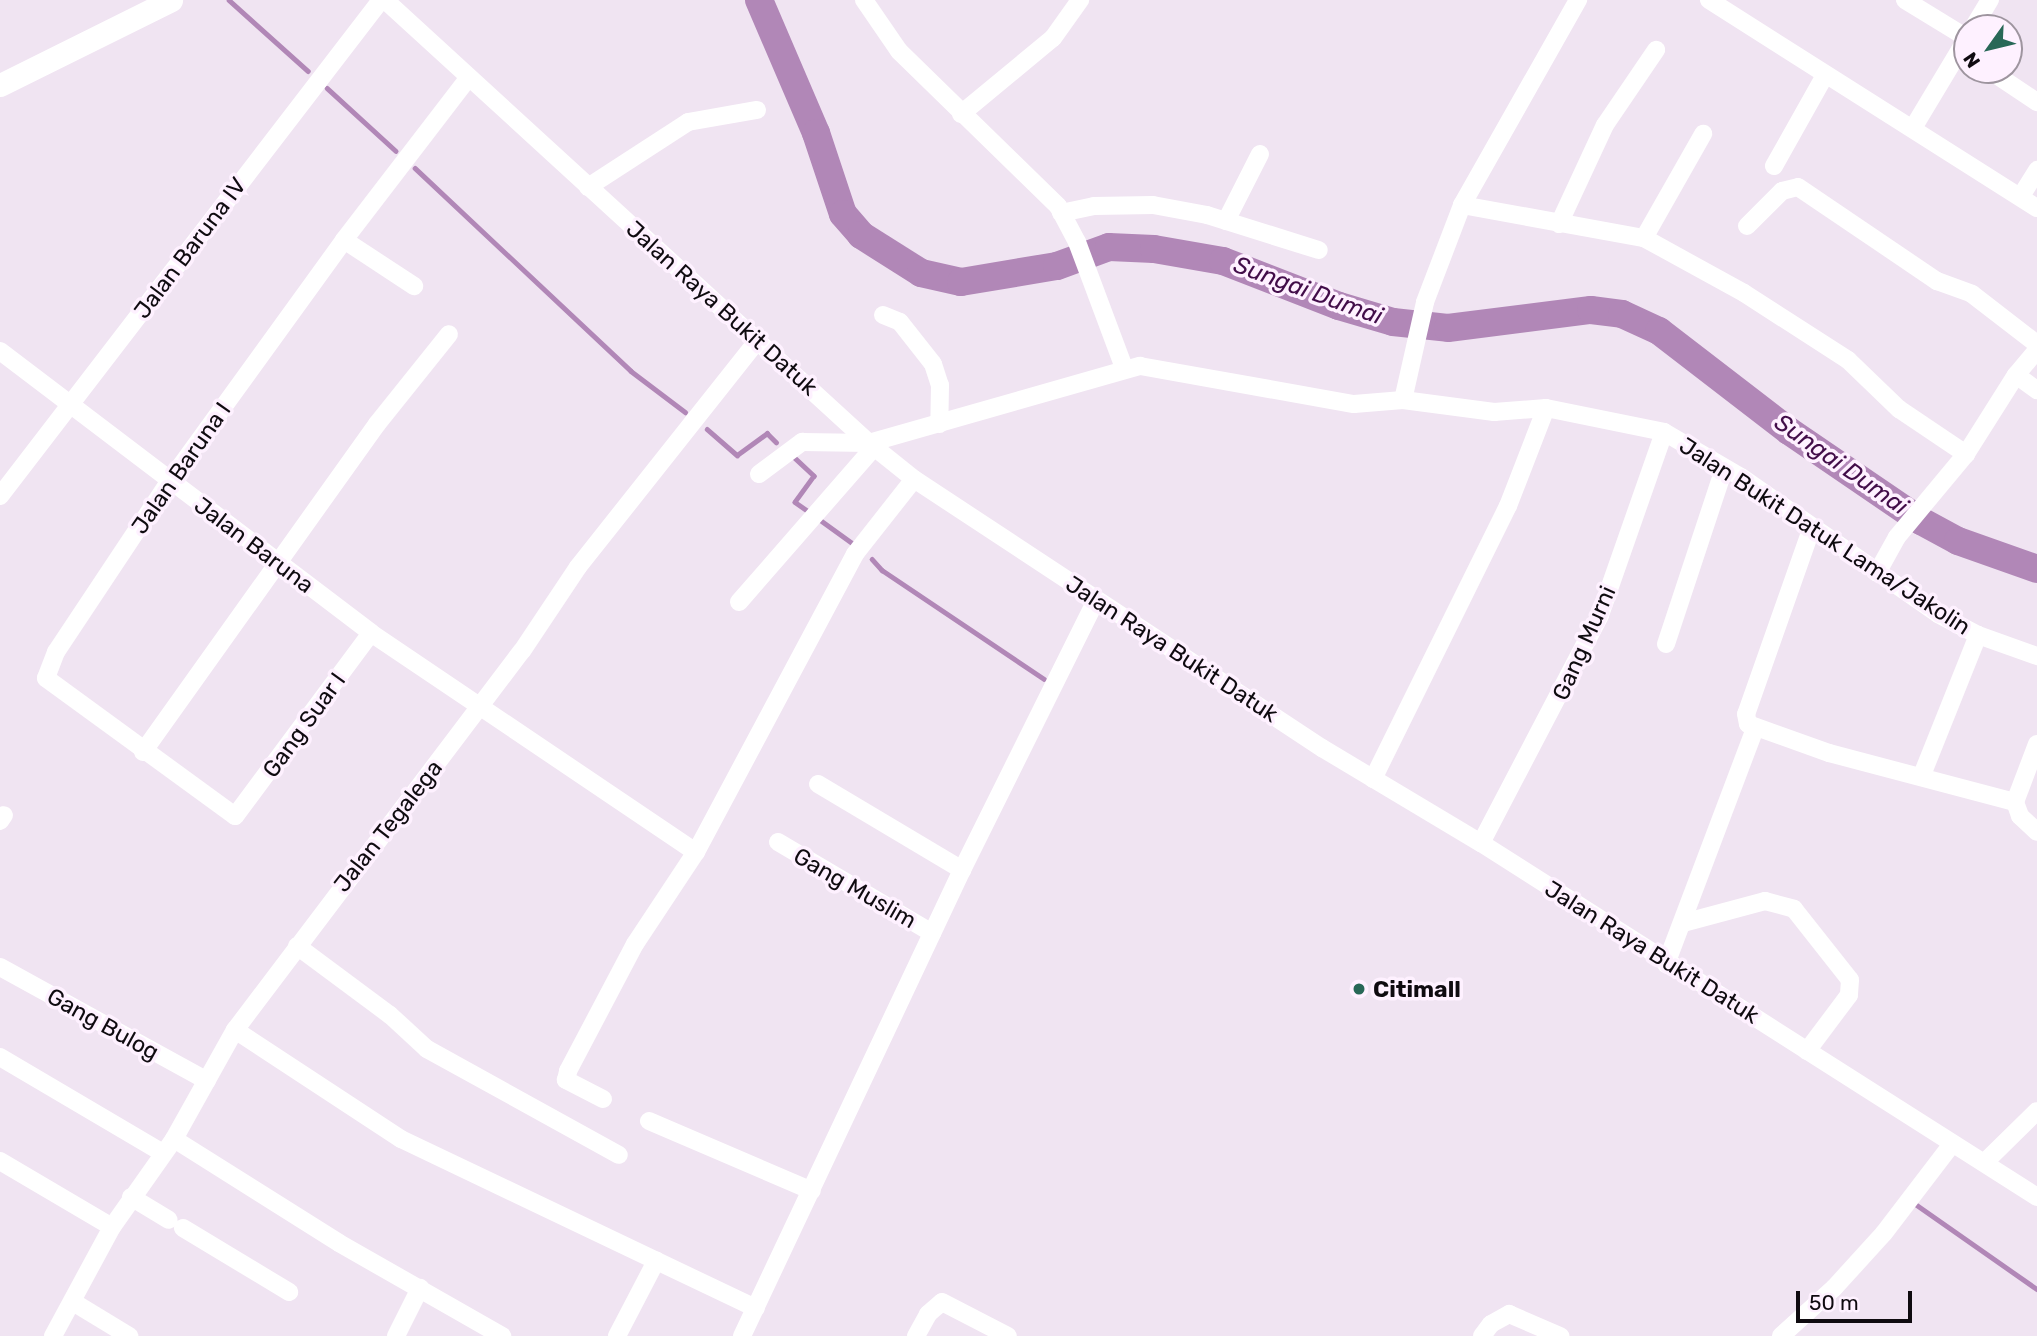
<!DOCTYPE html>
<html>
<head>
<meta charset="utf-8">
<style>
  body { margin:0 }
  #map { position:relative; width:2037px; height:1336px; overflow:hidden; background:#f0e4f2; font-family:Rubik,sans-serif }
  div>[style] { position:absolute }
  .stream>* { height:4.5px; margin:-2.25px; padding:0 2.25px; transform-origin:2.25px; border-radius:2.25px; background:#b187b7 }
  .river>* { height:28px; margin:-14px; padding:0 14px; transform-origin:14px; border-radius:14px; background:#b187b7 }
  .minor>* { height:18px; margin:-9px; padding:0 9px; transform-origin:9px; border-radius:9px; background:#fff }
  .major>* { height:23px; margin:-11.5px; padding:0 11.5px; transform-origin:11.5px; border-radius:11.5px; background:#fff }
  .dots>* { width:19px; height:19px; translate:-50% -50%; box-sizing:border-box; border:4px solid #fef1ff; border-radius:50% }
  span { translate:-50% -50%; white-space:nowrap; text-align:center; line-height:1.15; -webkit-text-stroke:7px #fef1ff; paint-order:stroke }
  .street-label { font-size:23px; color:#0f0b10 }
  .poi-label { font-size:23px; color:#0f0b10; font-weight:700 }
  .left { translate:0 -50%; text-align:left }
  .water-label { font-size:24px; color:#420d49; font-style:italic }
  .north { position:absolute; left:1953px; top:14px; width:70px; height:70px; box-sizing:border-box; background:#fef1ff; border:2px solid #9e959f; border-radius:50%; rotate:236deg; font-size:19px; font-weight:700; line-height:28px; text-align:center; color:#0f0b10 }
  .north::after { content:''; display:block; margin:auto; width:24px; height:32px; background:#286857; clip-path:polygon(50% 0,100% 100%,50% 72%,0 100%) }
  .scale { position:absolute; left:1796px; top:1291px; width:116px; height:32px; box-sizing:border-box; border:4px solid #0f0b10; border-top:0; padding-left:9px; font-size:21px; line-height:24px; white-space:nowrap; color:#0f0b10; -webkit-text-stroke:5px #fef1ff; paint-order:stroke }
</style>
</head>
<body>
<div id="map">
  <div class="stream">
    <i style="left:229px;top:0;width:106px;rotate:41.9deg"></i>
    <i style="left:327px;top:88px;width:93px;rotate:42.4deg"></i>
    <i style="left:415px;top:168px;width:296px;rotate:43.2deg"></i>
    <i style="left:631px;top:371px;width:68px;rotate:37.2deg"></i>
    <i style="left:707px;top:429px;width:40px;rotate:41deg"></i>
    <i style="left:737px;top:455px;width:37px;rotate:-36deg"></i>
    <i style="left:767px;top:433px;width:13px;rotate:45deg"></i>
    <i style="left:795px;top:458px;width:26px;rotate:43deg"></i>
    <i style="left:814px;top:476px;width:32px;rotate:126deg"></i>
    <i style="left:795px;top:502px;width:21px;rotate:35deg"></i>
    <i style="left:819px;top:519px;width:41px;rotate:36deg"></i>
    <i style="left:872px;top:559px;width:15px;rotate:48deg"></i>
    <i style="left:882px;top:570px;width:195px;rotate:33.9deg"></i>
    <i style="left:1914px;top:1203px;width:150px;rotate:35deg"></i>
  </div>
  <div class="river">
    <i style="left:759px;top:0;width:145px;rotate:66.8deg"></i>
    <i style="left:816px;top:133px;width:85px;rotate:71.6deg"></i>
    <i style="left:843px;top:214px;width:28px;rotate:49deg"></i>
    <i style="left:861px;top:235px;width:71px;rotate:32.3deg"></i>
    <i style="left:921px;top:273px;width:41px;rotate:12.7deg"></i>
    <i style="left:961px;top:282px;width:97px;rotate:-9.5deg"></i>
    <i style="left:1057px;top:266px;width:55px;rotate:-20.1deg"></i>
    <i style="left:1109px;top:247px;width:45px;rotate:2.5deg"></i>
    <i style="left:1154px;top:249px;width:70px;rotate:9.9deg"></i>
    <i style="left:1223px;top:261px;width:124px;rotate:21.2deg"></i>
    <i style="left:1339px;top:306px;width:56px;rotate:16.5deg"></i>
    <i style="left:1393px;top:322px;width:55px;rotate:6.2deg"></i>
    <i style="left:1448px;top:328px;width:144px;rotate:-7.2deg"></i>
    <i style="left:1591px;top:310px;width:31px;rotate:7deg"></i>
    <i style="left:1622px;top:314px;width:41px;rotate:24.7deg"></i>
    <i style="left:1659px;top:331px;width:164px;rotate:37.6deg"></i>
    <i style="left:1789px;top:431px;width:160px;rotate:34.3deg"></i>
    <i style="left:1921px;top:521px;width:42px;rotate:28.4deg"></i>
    <i style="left:1958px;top:541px;width:84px;rotate:19.5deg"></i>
  </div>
  <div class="minor">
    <i style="left:385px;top:0;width:656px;rotate:42.47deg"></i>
    <i style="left:869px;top:443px;width:58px;rotate:38.7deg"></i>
    <i style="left:914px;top:479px;width:489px;rotate:33.4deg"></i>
    <i style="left:1322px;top:748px;width:185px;rotate:30.9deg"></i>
    <i style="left:1481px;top:843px;width:659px;rotate:32.48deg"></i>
    <i style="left:864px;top:0;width:62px;rotate:55.5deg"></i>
    <i style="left:899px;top:51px;width:222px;rotate:44.3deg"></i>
    <i style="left:1058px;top:206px;width:41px;rotate:62.2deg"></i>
    <i style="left:1077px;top:242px;width:134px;rotate:69.5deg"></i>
    <i style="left:1709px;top:0;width:388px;rotate:32.4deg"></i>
    <i style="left:1905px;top:0;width:73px;rotate:31.5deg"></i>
    <i style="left:1973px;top:28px;width:33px;rotate:-59deg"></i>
    <i style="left:1989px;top:70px;width:58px;rotate:33.7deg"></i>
    <i style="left:961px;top:114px;width:119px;rotate:-39.6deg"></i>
    <i style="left:1053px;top:38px;width:47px;rotate:-54.6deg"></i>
    <i style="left:1913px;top:128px;width:105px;rotate:-59deg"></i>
    <i style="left:1774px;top:166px;width:104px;rotate:-60.7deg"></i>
    <i style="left:588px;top:187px;width:119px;rotate:-33deg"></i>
    <i style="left:688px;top:122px;width:70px;rotate:-9.9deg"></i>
    <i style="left:2021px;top:196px;width:31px;rotate:-58deg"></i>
    <i style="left:1462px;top:205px;width:185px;rotate:10.3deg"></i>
    <i style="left:1644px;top:238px;width:114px;rotate:28.8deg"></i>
    <i style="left:1744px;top:293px;width:124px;rotate:32.8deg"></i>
    <i style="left:1848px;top:360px;width:71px;rotate:43.9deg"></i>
    <i style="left:1899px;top:409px;width:81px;rotate:33.9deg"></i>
    <i style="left:1061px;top:213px;width:34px;rotate:-12deg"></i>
    <i style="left:1094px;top:206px;width:59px;rotate:-1deg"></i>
    <i style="left:1153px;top:205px;width:55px;rotate:10.5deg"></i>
    <i style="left:1207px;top:215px;width:117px;rotate:17.4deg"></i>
    <i style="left:1226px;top:221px;width:75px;rotate:-63.1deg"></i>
    <i style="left:1559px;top:224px;width:109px;rotate:-65.1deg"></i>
    <i style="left:1605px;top:125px;width:91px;rotate:-55.8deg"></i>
    <i style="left:1747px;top:226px;width:49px;rotate:-45deg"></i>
    <i style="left:1782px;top:191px;width:16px;rotate:-14deg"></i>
    <i style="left:1798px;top:187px;width:168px;rotate:34.1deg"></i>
    <i style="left:1937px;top:281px;width:37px;rotate:20deg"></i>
    <i style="left:1972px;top:294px;width:82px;rotate:37.6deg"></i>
    <i style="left:1644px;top:238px;width:120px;rotate:-60.4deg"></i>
    <i style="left:344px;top:240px;width:84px;rotate:33.3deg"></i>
    <i style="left:883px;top:315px;width:18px;rotate:22deg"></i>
    <i style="left:900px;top:322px;width:53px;rotate:51.8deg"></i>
    <i style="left:933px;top:364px;width:22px;rotate:72deg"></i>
    <i style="left:940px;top:385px;width:39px;rotate:91deg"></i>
    <i style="left:0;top:351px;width:466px;rotate:37.2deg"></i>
    <i style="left:371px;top:633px;width:392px;rotate:34deg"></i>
    <i style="left:2016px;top:375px;width:26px;rotate:36deg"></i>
    <i style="left:1403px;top:400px;width:100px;rotate:-77.3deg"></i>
    <i style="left:1425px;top:302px;width:104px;rotate:-69.1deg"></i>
    <i style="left:1462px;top:205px;width:236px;rotate:-60.5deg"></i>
    <i style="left:759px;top:474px;width:54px;rotate:-36.7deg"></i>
    <i style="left:802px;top:442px;width:67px;rotate:0.9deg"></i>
    <i style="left:869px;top:443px;width:282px;rotate:-15.9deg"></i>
    <i style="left:1140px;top:366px;width:217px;rotate:10.1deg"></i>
    <i style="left:1354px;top:404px;width:49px;rotate:-4.7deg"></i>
    <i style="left:1403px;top:400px;width:92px;rotate:7.5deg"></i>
    <i style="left:1494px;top:412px;width:52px;rotate:-4.4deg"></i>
    <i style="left:1546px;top:408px;width:120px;rotate:11.5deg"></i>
    <i style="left:1664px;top:432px;width:89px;rotate:30.3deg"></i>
    <i style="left:1741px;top:477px;width:240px;rotate:34.8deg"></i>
    <i style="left:1938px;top:614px;width:45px;rotate:27.7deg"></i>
    <i style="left:1978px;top:635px;width:63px;rotate:19.6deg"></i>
    <i style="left:0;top:496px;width:625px;rotate:-52.47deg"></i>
    <i style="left:1812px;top:527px;width:198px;rotate:109.4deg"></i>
    <i style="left:1746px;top:714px;width:10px;rotate:79deg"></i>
    <i style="left:1748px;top:724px;width:86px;rotate:19.7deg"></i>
    <i style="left:1829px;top:753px;width:192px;rotate:14.8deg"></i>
    <i style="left:1877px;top:573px;width:41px;rotate:-60.9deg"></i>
    <i style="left:1897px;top:537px;width:108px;rotate:-50.3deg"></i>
    <i style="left:1966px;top:454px;width:93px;rotate:-57.7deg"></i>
    <i style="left:2016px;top:375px;width:33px;rotate:-50deg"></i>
    <i style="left:739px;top:602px;width:206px;rotate:-48.9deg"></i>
    <i style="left:371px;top:633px;width:228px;rotate:126.6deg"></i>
    <i style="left:235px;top:816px;width:234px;rotate:-143.9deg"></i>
    <i style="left:46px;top:678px;width:28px;rotate:-69deg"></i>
    <i style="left:56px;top:652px;width:204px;rotate:-56.4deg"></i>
    <i style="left:169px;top:482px;width:299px;rotate:-54.1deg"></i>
    <i style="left:344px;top:240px;width:205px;rotate:-52.5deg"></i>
    <i style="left:1666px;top:644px;width:184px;rotate:-71.7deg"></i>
    <i style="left:2037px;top:744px;width:62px;rotate:110.8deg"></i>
    <i style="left:2015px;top:802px;width:15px;rotate:70deg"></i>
    <i style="left:2020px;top:816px;width:23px;rotate:43deg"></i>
    <i style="left:143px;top:752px;width:403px;rotate:-54.5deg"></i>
    <i style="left:377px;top:424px;width:115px;rotate:-51.3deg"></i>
    <i style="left:1922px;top:775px;width:151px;rotate:-68.2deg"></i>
    <i style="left:1373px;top:779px;width:305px;rotate:-63.7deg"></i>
    <i style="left:1508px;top:506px;width:105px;rotate:-68.8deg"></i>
    <i style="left:818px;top:784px;width:168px;rotate:30.8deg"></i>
    <i style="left:0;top:821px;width:7px;rotate:-56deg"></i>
    <i style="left:778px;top:842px;width:179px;rotate:30.6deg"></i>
    <i style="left:1481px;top:843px;width:257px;rotate:-62.4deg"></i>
    <i style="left:1600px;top:615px;width:194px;rotate:-70.7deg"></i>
    <i style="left:1683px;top:923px;width:85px;rotate:-15deg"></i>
    <i style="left:1765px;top:901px;width:30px;rotate:15deg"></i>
    <i style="left:1794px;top:909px;width:90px;rotate:51.7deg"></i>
    <i style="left:1850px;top:980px;width:15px;rotate:94deg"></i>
    <i style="left:1849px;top:995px;width:70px;rotate:126.9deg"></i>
    <i style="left:297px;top:946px;width:116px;rotate:36.6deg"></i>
    <i style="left:390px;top:1015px;width:50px;rotate:42.6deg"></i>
    <i style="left:427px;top:1049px;width:219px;rotate:28.9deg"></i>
    <i style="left:1666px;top:964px;width:251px;rotate:-69.3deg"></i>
    <i style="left:0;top:967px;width:236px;rotate:28.8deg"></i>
    <i style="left:235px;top:1030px;width:199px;rotate:33.3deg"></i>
    <i style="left:401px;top:1139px;width:393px;rotate:25.5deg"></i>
    <i style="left:0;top:1057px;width:189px;rotate:30.5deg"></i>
    <i style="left:603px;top:1099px;width:42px;rotate:-152.8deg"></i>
    <i style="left:566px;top:1080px;width:9px;rotate:-77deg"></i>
    <i style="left:568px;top:1071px;width:144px;rotate:-62.2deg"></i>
    <i style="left:635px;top:944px;width:110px;rotate:-56.5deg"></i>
    <i style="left:696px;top:852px;width:338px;rotate:-61.9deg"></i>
    <i style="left:855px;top:554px;width:95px;rotate:-51.8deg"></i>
    <i style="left:649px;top:1121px;width:177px;rotate:23.2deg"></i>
    <i style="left:174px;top:1139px;width:195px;rotate:32.2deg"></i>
    <i style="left:339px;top:1243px;width:188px;rotate:29.7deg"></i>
    <i style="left:0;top:1161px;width:130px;rotate:30.5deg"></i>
    <i style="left:1984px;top:1163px;width:74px;rotate:-44.5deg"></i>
    <i style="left:131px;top:1197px;width:44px;rotate:31.2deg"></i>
    <i style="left:183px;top:1228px;width:124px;rotate:31.1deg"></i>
    <i style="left:73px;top:1302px;width:66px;rotate:31.3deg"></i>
    <i style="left:53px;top:1336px;width:124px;rotate:-61.6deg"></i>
    <i style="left:112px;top:1227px;width:108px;rotate:-54.8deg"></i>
    <i style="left:174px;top:1139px;width:125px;rotate:-60.8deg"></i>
    <i style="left:235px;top:1030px;width:475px;rotate:-52.9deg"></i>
    <i style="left:522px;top:651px;width:101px;rotate:-56.3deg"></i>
    <i style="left:578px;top:567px;width:290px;rotate:-51.6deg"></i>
    <i style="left:396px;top:1336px;width:54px;rotate:-63.4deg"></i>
    <i style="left:617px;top:1336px;width:85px;rotate:-62.5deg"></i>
    <i style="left:742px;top:1336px;width:515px;rotate:-64.73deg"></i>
    <i style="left:962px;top:870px;width:301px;rotate:-63.6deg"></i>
    <i style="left:916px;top:1336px;width:25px;rotate:-61deg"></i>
    <i style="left:928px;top:1314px;width:18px;rotate:-41deg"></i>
    <i style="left:942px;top:1302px;width:74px;rotate:27.3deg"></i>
    <i style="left:1482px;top:1336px;width:15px;rotate:-53deg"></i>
    <i style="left:1491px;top:1324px;width:21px;rotate:-29deg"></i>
    <i style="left:1509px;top:1314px;width:56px;rotate:23.3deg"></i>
    <i style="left:1781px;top:1336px;width:72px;rotate:-42.2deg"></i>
    <i style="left:1834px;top:1288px;width:74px;rotate:-47.7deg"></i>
    <i style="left:1884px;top:1233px;width:112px;rotate:-52.6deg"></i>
  </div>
  <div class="major">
    <i style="left:0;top:85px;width:191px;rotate:-26.4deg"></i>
  </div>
  <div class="dots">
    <i style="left:1359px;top:989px;background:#286857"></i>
  </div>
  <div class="street-label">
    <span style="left:190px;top:248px;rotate:-53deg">Jalan Baruna IV</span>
    <span style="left:722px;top:308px;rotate:42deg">Jalan Raya Bukit Datuk</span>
    <span style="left:181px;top:468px;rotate:-55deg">Jalan Baruna I</span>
    <span style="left:1825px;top:536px;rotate:33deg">Jalan Bukit Datuk Lama/Jakolin</span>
    <span style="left:254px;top:545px;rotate:37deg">Jalan Baruna</span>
    <span style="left:1584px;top:643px;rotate:-66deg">Gang Murni</span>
    <span style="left:1172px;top:649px;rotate:33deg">Jalan Raya Bukit Datuk</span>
    <span style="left:304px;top:725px;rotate:-54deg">Gang Suar I</span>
    <span style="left:388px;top:826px;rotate:-52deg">Jalan Tegalega</span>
    <span style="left:855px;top:888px;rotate:30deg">Gang Muslim</span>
    <span style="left:1652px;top:952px;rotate:32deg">Jalan Raya Bukit Datuk</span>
    <span style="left:103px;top:1024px;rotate:29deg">Gang Bulog</span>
  </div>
  <div class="poi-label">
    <span class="left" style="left:1373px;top:989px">Citimall</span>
  </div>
  <div class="water-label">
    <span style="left:1308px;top:291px;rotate:20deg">Sungai Dumai</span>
    <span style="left:1841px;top:465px;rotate:35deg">Sungai Dumai</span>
  </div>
  <div class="north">N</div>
  <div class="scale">50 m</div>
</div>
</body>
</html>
